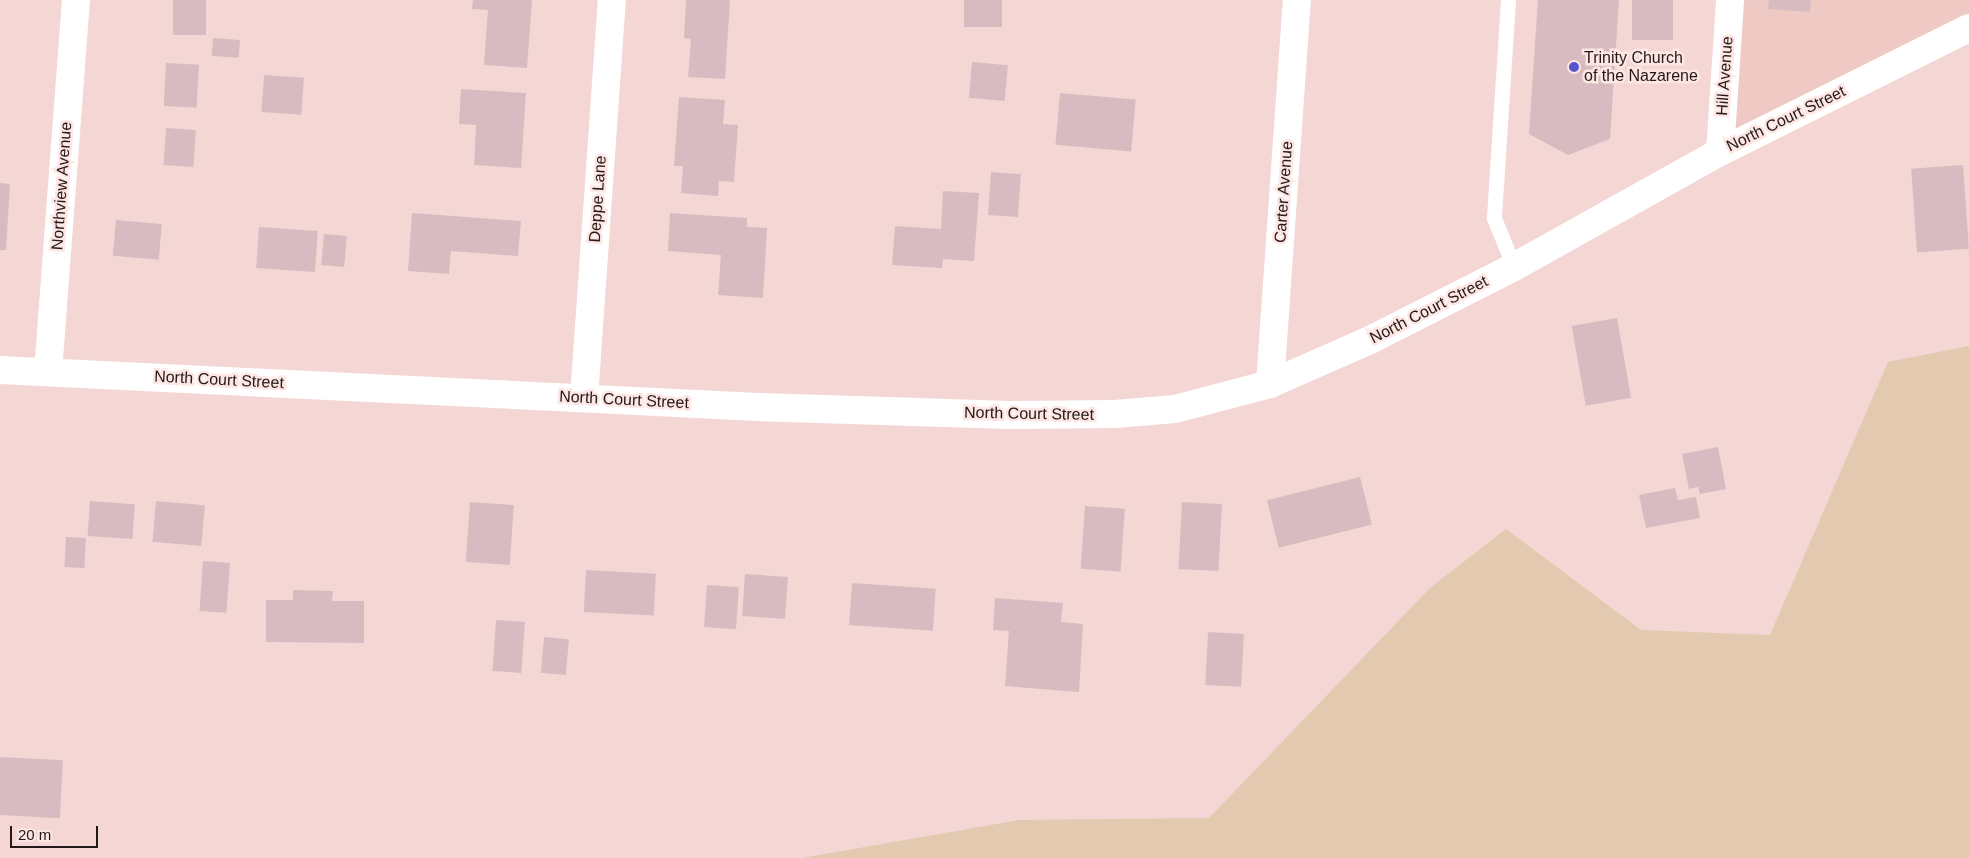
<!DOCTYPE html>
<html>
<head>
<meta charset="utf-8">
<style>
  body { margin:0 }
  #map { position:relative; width:1969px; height:858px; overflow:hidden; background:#f4d7d4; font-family:Helvetica,sans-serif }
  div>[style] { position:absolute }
  .built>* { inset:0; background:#efcac5 }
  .green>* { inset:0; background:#e2c9af }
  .building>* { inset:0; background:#d7bbc0; transform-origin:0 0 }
  .lane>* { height:15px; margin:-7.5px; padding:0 7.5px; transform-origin:7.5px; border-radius:7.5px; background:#fff }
  .street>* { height:28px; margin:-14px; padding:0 14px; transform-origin:14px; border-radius:14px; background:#fff }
  .secondary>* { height:28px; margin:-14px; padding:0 14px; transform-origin:14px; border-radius:14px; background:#fff }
  .dots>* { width:14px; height:14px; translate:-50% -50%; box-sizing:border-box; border:2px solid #fde6e3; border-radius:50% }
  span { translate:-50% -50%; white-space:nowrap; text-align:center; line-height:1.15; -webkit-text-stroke:5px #fde6e3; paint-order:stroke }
  .poi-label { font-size:16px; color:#231918 }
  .left { translate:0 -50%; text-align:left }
  .street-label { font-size:16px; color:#231918 }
  .scale { position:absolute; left:10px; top:826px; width:88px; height:22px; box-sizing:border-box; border:2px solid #231918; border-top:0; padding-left:6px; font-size:15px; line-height:18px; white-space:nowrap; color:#231918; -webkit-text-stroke:4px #fde6e3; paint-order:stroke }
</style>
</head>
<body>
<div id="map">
  <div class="built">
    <i style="clip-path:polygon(1730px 0,1969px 0,1969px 28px,1720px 152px)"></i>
  </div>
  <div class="green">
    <i style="clip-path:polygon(1969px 346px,1969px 858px,802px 858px,1019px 820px,1209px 818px,1430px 588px,1506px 529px,1641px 630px,1770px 635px,1888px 362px)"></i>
  </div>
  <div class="building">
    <i style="left:173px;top:0;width:33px;height:35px"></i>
    <i style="clip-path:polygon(473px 0,532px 0,527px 68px,484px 65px,488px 10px,472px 9px)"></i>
    <i style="clip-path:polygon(686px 0,730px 0,725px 79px,688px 77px,691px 39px,684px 38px)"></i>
    <i style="left:964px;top:0;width:38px;height:27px"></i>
    <i style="clip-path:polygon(1538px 0,1619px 0,1610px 139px,1568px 155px,1529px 134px)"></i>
    <i style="left:1632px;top:0;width:41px;height:40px"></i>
    <i style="clip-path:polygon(1769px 0,1811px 0,1810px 12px,1768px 9px)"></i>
    <i style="left:213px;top:38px;width:27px;height:18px;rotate:4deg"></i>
    <i style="left:972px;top:62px;width:36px;height:36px;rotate:5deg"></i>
    <i style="left:166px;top:63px;width:33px;height:43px;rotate:3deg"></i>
    <i style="left:264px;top:75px;width:40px;height:37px;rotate:4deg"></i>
    <i style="clip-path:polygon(461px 89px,526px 93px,521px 168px,474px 165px,476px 125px,459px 124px)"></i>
    <i style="left:1060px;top:93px;width:76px;height:52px;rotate:5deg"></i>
    <i style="clip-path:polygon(679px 97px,725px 100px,723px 124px,738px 125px,734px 182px,719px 181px,718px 196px,681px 193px,683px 166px,674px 166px)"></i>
    <i style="left:166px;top:128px;width:30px;height:37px;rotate:4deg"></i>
    <i style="left:1963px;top:165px;width:84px;height:52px;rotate:86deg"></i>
    <i style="left:991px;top:172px;width:30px;height:43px;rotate:4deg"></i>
    <i style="clip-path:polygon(0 183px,10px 184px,6px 250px,0 250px)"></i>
    <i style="clip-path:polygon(943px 191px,979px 193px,974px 261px,943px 259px,942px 268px,892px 265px,895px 226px,941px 229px)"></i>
    <i style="clip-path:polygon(412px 213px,521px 221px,518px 256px,451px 251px,449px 274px,408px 271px)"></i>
    <i style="clip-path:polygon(670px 213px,747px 218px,747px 227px,767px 228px,763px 298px,718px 295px,721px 255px,668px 251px)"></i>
    <i style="left:116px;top:220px;width:46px;height:36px;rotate:5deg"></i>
    <i style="left:259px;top:227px;width:59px;height:41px;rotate:4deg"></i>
    <i style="left:324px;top:234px;width:23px;height:31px;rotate:5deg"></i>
    <i style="left:1617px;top:318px;width:81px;height:46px;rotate:80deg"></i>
    <i style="clip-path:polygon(1718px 447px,1726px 489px,1700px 494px,1698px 487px,1689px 489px,1682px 454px)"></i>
    <i style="left:1360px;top:477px;width:49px;height:96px;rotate:76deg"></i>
    <i style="clip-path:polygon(1675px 488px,1678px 500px,1696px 497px,1700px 518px,1646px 528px,1639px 495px)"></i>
    <i style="left:90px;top:501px;width:45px;height:35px;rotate:4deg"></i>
    <i style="left:156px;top:501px;width:49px;height:41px;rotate:5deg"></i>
    <i style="left:470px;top:502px;width:44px;height:60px;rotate:4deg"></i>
    <i style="left:1182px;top:502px;width:40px;height:67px;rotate:3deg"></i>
    <i style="left:1085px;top:506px;width:40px;height:63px;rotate:4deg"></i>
    <i style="left:66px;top:537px;width:20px;height:30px;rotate:3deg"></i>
    <i style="left:203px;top:561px;width:27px;height:50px;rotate:4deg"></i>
    <i style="left:586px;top:570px;width:70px;height:42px;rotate:3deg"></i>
    <i style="left:745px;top:574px;width:43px;height:42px;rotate:4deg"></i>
    <i style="left:852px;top:583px;width:84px;height:42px;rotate:4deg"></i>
    <i style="left:707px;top:585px;width:32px;height:42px;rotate:4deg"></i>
    <i style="clip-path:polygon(293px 590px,333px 591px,332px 601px,364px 601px,364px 643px,266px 642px,266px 600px,293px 600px)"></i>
    <i style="clip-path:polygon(995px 598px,1063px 603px,1061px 622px,1083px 624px,1079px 692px,1005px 686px,1009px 631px,993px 630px)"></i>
    <i style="left:496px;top:620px;width:29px;height:51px;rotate:4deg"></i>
    <i style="left:1208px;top:632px;width:36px;height:53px;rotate:3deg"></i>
    <i style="left:544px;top:637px;width:25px;height:36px;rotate:5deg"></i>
    <i style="left:0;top:757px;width:63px;height:58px;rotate:3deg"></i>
  </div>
  <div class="lane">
    <i style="left:1508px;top:0;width:218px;rotate:93.7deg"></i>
    <i style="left:1494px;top:218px;width:53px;rotate:67.8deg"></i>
  </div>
  <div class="street">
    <i style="left:1720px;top:152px;width:152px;rotate:-86.2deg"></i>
    <i style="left:48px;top:372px;width:373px;rotate:-85.7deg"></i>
    <i style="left:584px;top:398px;width:399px;rotate:-86deg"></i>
  </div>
  <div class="secondary">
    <i style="left:0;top:370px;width:759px;rotate:2.79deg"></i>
    <i style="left:758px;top:407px;width:252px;rotate:1.8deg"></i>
    <i style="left:1010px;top:415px;width:105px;rotate:-0.5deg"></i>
    <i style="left:1115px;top:414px;width:60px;rotate:-4.8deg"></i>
    <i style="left:1175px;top:409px;width:98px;rotate:-14.7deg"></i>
    <i style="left:1270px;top:384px;width:109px;rotate:-23.7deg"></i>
    <i style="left:1370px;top:340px;width:161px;rotate:-26.9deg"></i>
    <i style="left:1514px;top:267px;width:236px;rotate:-29.2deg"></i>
    <i style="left:1720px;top:152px;width:278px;rotate:-26.5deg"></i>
    <i style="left:1270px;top:384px;width:385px;rotate:-86deg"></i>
  </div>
  <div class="dots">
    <i style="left:1574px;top:67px;background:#5754cc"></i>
  </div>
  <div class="poi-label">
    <span class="left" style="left:1584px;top:67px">Trinity Church<br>of the Nazarene</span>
  </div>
  <div class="street-label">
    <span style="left:1725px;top:76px;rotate:-86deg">Hill Avenue</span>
    <span style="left:1786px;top:119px;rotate:-26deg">North Court Street</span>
    <span style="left:62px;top:186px;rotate:-86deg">Northview Avenue</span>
    <span style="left:1284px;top:192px;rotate:-86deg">Carter Avenue</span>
    <span style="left:598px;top:199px;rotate:-86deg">Deppe Lane</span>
    <span style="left:1429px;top:310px;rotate:-27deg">North Court Street</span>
    <span style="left:219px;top:380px;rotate:3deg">North Court Street</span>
    <span style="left:624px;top:400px;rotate:3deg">North Court Street</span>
    <span style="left:1029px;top:414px;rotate:1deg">North Court Street</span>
  </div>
  <div class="scale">20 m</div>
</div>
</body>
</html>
